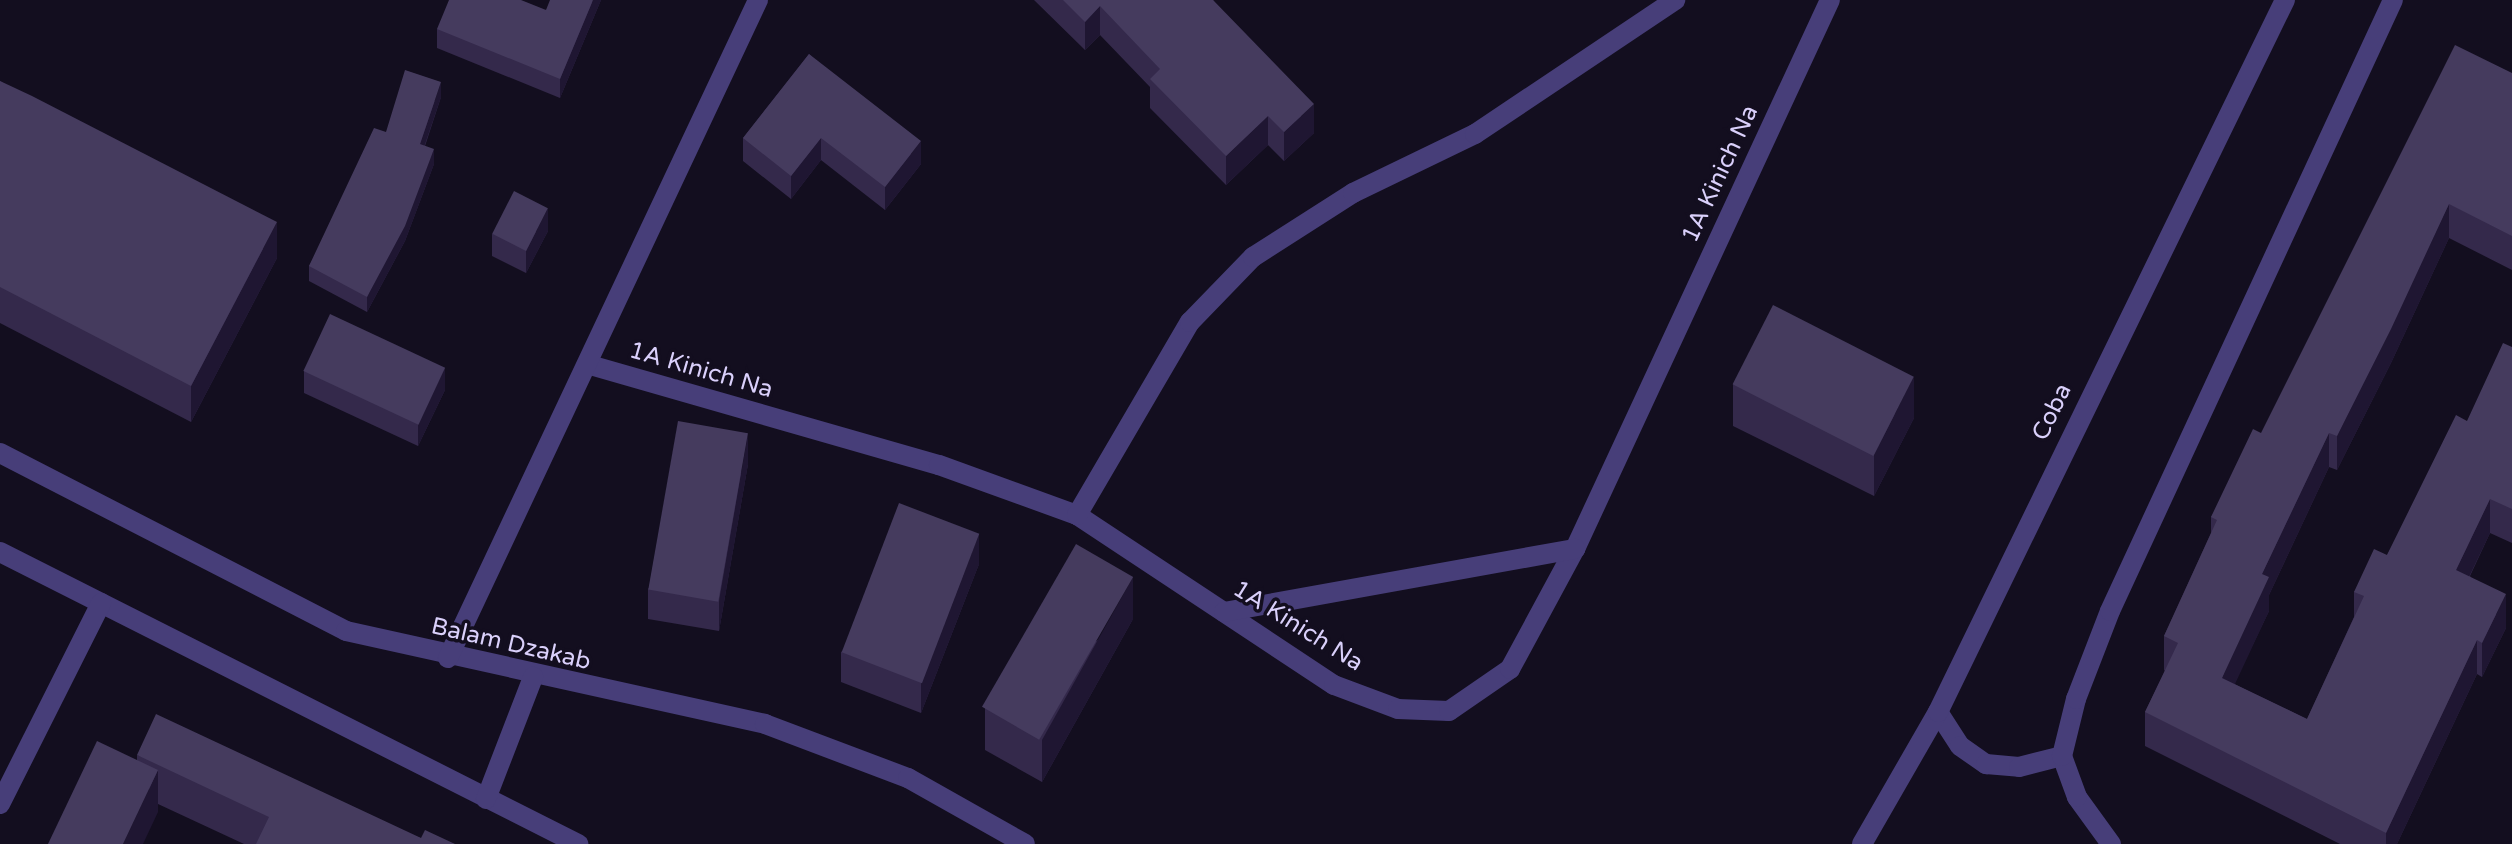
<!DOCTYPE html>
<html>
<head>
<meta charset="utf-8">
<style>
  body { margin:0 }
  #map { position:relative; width:2512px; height:844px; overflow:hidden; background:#130e1f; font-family:"Varela Round",sans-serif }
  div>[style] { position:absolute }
  .minor>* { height:20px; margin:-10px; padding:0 10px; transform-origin:10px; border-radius:10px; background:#473e79 }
  .wall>* { inset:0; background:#34294b }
  .shaded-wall>* { inset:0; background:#1f1632 }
  .building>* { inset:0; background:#453b5e; transform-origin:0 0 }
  span { translate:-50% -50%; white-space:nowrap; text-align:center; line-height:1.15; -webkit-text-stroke:7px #130e1f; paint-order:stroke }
  .street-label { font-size:24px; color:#dad0fb }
</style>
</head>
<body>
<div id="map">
  <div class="minor">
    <i style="left:590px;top:365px;width:363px;rotate:16deg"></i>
    <i style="left:939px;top:465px;width:147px;rotate:19.9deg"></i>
    <i style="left:1077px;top:515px;width:308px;rotate:33.5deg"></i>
    <i style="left:1334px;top:685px;width:68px;rotate:20.6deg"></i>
    <i style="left:1398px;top:709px;width:51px;rotate:2.2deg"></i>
    <i style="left:1449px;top:711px;width:74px;rotate:-34.5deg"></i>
    <i style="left:1510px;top:669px;width:136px;rotate:-61.6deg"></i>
    <i style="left:1575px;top:549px;width:605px;rotate:-65.09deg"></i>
    <i style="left:0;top:453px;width:389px;rotate:27.2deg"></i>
    <i style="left:346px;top:631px;width:429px;rotate:12.5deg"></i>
    <i style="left:765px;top:724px;width:153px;rotate:20.7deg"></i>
    <i style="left:908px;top:778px;width:134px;rotate:29.4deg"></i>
    <i style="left:1077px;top:515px;width:224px;rotate:-59.7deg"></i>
    <i style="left:1190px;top:322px;width:91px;rotate:-45.9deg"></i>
    <i style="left:1253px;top:257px;width:119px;rotate:-32.6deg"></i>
    <i style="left:1353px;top:193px;width:136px;rotate:-25.8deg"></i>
    <i style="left:1475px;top:134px;width:241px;rotate:-33.8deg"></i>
    <i style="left:0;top:552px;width:648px;rotate:26.8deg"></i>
    <i style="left:1224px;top:612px;width:357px;rotate:-10.2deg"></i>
    <i style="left:448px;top:658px;width:727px;rotate:-64.77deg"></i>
    <i style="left:1938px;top:712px;width:40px;rotate:57.1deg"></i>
    <i style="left:1960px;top:746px;width:32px;rotate:35deg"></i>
    <i style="left:1986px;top:764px;width:33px;rotate:5deg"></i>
    <i style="left:2019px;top:767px;width:44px;rotate:-14.3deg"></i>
    <i style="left:486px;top:799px;width:131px;rotate:-68.9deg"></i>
    <i style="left:0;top:804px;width:225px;rotate:-63.3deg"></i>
    <i style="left:1862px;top:844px;width:152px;rotate:-60.1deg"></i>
    <i style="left:1938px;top:712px;width:792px;rotate:-64.02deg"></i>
    <i style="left:2111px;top:844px;width:58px;rotate:-125.9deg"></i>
    <i style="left:2077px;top:797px;width:44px;rotate:-110.1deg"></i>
    <i style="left:2062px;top:756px;width:59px;rotate:-76.2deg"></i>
    <i style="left:2076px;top:699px;width:94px;rotate:-68.9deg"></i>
    <i style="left:2110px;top:611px;width:673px;rotate:-65.15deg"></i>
  </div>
  <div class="wall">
    <i style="clip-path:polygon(601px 0,560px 98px,437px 48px,437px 29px)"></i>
    <i style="clip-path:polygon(1034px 0,1213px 0,1314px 133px,1284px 161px,1268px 145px,1226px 185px,1150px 108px,1150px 87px,1100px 35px,1085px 50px)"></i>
    <i style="clip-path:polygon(809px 54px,921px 164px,885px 210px,821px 160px,791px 199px,743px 161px,743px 138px)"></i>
    <i style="clip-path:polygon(2512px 73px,2512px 270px,2449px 238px,2391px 363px,2337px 470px,2329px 467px,2269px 595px,2269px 611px,2234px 684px,2307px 719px,2354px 617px,2354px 592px,2387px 555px,2512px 347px,2512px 543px,2490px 533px,2470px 576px,2506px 628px,2482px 677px,2477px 674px,2397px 844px,2340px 844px,2145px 746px,2145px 712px,2165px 671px,2164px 670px,2164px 636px,2211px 533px,2211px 517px)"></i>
    <i style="clip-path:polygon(0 81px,277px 258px,191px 422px,0 323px)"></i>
    <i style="clip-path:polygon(441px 97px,425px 146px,434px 164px,405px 241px,367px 312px,309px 281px,309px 266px,386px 132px)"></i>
    <i style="clip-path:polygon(548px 231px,526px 273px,492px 256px,492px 234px)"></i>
    <i style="clip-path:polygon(304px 371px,445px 390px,418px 446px,304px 393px)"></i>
    <i style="clip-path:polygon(1733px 384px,1914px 418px,1874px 496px,1733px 426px)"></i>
    <i style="clip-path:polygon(748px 464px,719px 631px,648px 619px,648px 589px)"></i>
    <i style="clip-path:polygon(979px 564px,921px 713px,841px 682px,841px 652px)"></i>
    <i style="clip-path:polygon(1133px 619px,1042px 782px,985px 750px,985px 708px)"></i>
    <i style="clip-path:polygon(137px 755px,421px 838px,455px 844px,244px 844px,158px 804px,158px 812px,137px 760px)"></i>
  </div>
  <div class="shaded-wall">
    <i style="clip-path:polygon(593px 0,601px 0,560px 98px,560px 79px)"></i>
    <i style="clip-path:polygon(1100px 6px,1100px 35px,1085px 50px,1085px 22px)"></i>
    <i style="clip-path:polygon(441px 82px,441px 97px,420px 159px,420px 144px)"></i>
    <i style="clip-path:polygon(1314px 104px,1314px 133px,1284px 161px,1284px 132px)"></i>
    <i style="clip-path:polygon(1268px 116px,1268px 145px,1226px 185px,1226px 156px)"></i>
    <i style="clip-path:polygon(821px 138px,821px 160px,791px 199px,791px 176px)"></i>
    <i style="clip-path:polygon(921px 141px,921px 164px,885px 210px,885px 187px)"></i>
    <i style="clip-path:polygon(434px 149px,434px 164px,405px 241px,367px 312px,367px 297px)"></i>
    <i style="clip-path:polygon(2449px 204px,2449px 238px,2391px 363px,2337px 470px,2337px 436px)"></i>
    <i style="clip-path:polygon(548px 208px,548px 231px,526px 273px,526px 251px)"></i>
    <i style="clip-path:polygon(277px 222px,277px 258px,191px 422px,191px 386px)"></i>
    <i style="clip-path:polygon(445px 367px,445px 390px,418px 446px,418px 424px)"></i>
    <i style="clip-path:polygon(1914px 376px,1914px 418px,1874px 496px,1874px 455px)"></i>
    <i style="clip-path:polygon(748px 433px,748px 464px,719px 631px,719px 601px)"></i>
    <i style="clip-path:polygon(2329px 433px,2329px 467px,2269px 595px,2269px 611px,2222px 712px,2222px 678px,2262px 574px)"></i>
    <i style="clip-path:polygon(2490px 499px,2490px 533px,2456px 604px,2456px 570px)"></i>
    <i style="clip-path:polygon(979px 534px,979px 564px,921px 713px,921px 683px)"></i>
    <i style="clip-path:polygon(1133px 577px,1133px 619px,1042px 782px,1042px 740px)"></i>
    <i style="clip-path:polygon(2506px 594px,2506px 628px,2482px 677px,2482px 643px)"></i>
    <i style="clip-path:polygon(2477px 640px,2477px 674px,2397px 844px,2386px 844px,2386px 833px)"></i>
    <i style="clip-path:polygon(158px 770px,158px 812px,143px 844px,123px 844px)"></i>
  </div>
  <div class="building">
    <i style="clip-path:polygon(449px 0,521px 0,546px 10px,550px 0,593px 0,560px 79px,437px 29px)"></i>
    <i style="clip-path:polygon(1063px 0,1213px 0,1314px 104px,1284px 132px,1268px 116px,1226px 156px,1150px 79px,1160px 69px,1100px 6px,1085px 22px)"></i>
    <i style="clip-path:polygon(2455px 45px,2512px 73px,2512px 236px,2449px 204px,2391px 329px,2337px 436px,2329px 433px,2262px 574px,2269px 577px,2222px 678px,2307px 719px,2364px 596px,2354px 592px,2374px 549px,2387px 555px,2456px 415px,2467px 421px,2503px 343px,2512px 347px,2512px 509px,2490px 499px,2456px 570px,2506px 594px,2482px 643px,2477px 640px,2386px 833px,2145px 712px,2178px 643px,2164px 636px,2217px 520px,2211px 517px,2253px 429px,2261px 433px)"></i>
    <i style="clip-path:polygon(809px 54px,921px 141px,885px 187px,821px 138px,791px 176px,743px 138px)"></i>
    <i style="clip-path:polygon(405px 70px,441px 82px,420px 144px,434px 149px,405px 226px,367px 297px,309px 266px,374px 128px,386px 132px)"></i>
    <i style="clip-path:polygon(0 81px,32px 96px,277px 222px,191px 386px,0 287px)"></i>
    <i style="left:514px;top:191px;width:38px;height:48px;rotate:27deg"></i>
    <i style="left:1773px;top:305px;width:158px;height:89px;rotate:27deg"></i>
    <i style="left:330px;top:314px;width:127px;height:63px;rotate:25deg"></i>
    <i style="left:678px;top:421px;width:71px;height:171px;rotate:10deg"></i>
    <i style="left:899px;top:503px;width:86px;height:160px;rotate:21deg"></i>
    <i style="left:1076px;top:544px;width:66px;height:188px;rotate:30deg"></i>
    <i style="clip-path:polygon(156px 714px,421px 838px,425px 830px,455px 844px,256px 844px,269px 817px,137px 755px)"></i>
    <i style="clip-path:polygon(97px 741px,158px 770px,123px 844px,48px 844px)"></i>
  </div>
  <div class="street-label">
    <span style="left:1720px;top:174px;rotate:-65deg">1A Kinich Na</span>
    <span style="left:701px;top:370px;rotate:16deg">1A Kinich Na</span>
    <span style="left:2052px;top:412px;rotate:-64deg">Coba</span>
    <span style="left:1298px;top:626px;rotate:32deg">1A Kinich Na</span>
    <span style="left:511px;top:644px;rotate:13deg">Balam Dzakab</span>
  </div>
</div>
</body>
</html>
